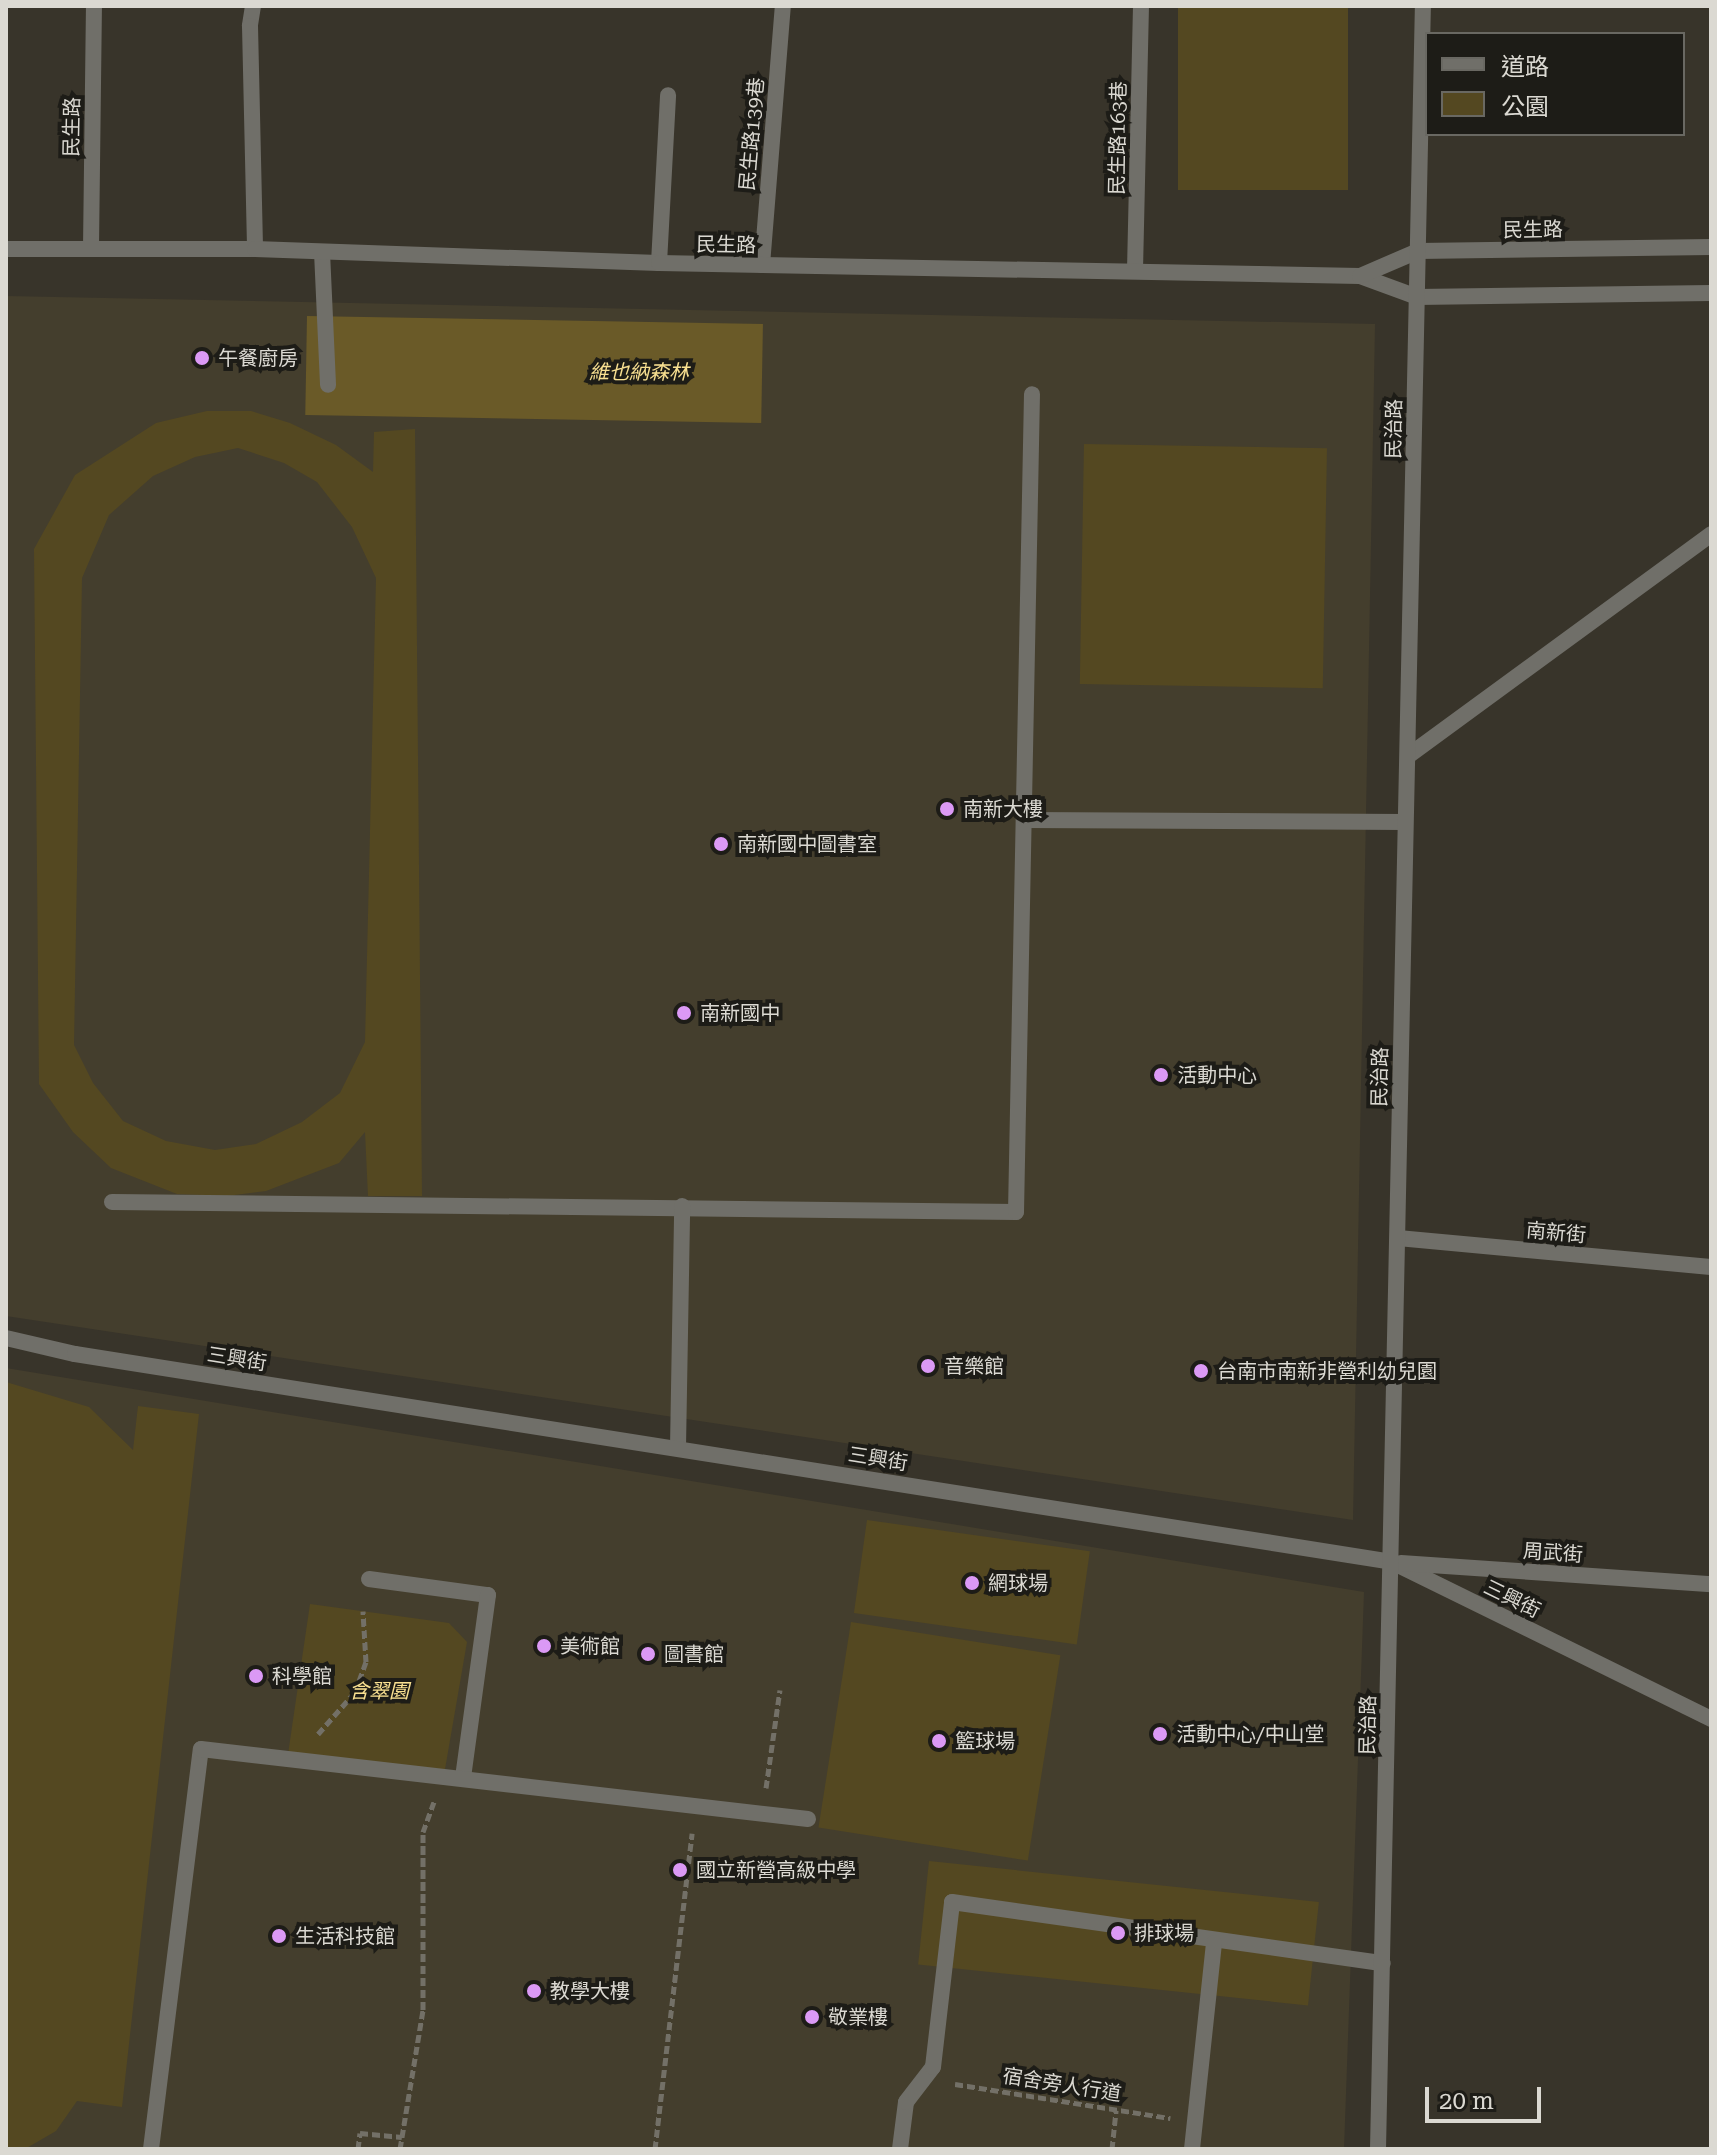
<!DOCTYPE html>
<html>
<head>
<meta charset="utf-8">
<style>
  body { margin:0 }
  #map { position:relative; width:1717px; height:2155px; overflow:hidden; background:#38342a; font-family:"Roboto Serif","Noto Sans TC",serif }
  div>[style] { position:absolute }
  .built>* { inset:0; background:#443e2d }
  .green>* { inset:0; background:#544821; transform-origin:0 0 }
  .forest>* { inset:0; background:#6a5a28; transform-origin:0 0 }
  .path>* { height:5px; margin-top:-2.5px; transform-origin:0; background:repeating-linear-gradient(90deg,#737067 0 8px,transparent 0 12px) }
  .service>* { height:16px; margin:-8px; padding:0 8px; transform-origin:8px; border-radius:8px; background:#706f69 }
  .minor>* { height:16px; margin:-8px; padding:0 8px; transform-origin:8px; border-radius:8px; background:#706f69 }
  .tertiary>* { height:16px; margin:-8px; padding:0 8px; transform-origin:8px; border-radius:8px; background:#706f69 }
  .dots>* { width:22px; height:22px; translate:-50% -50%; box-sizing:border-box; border:4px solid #1d1c17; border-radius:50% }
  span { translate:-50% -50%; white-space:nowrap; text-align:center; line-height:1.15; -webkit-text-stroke:8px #1d1c17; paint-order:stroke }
  .street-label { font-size:20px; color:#dbd9d2 }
  .poi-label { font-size:20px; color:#dbd9d2 }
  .left { translate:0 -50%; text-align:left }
  .park-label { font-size:20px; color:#f9e091; font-style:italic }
  .frame { position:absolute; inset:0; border:8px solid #dbd9d2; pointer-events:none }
  .legend { position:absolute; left:1425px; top:32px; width:260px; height:104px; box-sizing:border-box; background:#1d1c17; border:2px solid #696862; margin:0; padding:10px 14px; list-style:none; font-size:24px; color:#dbd9d2 }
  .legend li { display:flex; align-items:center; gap:16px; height:40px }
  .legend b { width:40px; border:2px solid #696862 }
  .scale { position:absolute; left:1425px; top:2087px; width:116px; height:36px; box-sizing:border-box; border:4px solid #dbd9d2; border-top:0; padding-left:10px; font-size:24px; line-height:28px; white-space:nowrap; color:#dbd9d2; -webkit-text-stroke:6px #1d1c17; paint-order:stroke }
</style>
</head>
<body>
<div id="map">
  <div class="built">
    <i style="clip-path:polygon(6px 296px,1375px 324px,1353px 1520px,6px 1316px)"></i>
    <i style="clip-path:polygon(6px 1368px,1364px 1592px,1344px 2149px,6px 2149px)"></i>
  </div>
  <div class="green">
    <i style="left:1178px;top:6px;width:170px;height:184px"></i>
    <i style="clip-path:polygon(evenodd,207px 411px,251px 411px,290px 423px,336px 445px,373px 472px,374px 432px,415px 429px,422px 1196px,368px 1196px,365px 1132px,339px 1163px,266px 1191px,227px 1196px,177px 1194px,111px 1168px,73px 1132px,39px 1084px,34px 549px,75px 475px,156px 423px,207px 411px,238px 448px,284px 463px,317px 482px,352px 527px,376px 578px,365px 1042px,340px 1093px,302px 1122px,256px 1144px,215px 1150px,166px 1141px,123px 1121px,93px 1083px,74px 1045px,82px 578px,109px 515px,153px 476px,195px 457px,238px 448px)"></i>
    <i style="left:1084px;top:444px;width:243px;height:240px;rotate:1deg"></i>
    <i style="clip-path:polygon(6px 1382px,89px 1407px,133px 1450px,138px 1406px,199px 1414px,122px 2107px,77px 2101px,56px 2131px,25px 2149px,6px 2149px)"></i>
    <i style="left:867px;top:1520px;width:225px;height:94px;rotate:8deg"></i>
    <i style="clip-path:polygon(310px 1604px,449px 1623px,467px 1642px,444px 1775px,287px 1761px)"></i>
    <i style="left:851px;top:1622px;width:212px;height:208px;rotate:9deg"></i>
    <i style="left:929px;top:1861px;width:392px;height:104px;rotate:6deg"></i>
  </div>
  <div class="forest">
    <i style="left:307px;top:316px;width:456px;height:99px;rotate:1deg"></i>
  </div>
  <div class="path">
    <i style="left:318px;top:1734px;width:56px;rotate:-48.6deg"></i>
    <i style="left:355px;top:1692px;width:32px;rotate:-70deg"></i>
    <i style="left:366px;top:1662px;width:51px;rotate:-93.4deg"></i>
    <i style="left:766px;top:1788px;width:99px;rotate:-81.9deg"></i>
    <i style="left:955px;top:2084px;width:218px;rotate:9deg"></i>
    <i style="left:358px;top:2149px;width:16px;rotate:-83deg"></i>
    <i style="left:360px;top:2133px;width:42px;rotate:5.4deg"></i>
    <i style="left:400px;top:2149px;width:141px;rotate:-80.6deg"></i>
    <i style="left:423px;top:2010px;width:178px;rotate:-90deg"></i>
    <i style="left:423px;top:1832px;width:32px;rotate:-70deg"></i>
    <i style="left:655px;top:2149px;width:318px;rotate:-83.3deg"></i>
    <i style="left:1112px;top:2149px;width:39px;rotate:-84deg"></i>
  </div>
  <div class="service">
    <i style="left:253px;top:6px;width:20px;rotate:99deg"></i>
    <i style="left:250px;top:26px;width:223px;rotate:88.7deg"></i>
    <i style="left:91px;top:248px;width:242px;rotate:-89.3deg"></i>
    <i style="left:322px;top:252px;width:133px;rotate:87.4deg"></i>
    <i style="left:659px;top:263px;width:168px;rotate:-86.9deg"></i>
    <i style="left:762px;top:265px;width:260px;rotate:-85.4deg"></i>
    <i style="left:1135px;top:270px;width:264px;rotate:-88.7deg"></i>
    <i style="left:1408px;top:756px;width:376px;rotate:-36.2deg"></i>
    <i style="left:1025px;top:820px;width:380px;rotate:0.3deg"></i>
    <i style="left:112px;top:1202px;width:904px;rotate:0.63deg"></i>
    <i style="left:1016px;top:1212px;width:818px;rotate:-88.88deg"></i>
    <i style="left:678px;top:1447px;width:241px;rotate:-89deg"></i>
    <i style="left:369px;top:1579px;width:120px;rotate:7.7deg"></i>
    <i style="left:488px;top:1595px;width:184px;rotate:97.8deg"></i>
    <i style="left:151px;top:2149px;width:403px;rotate:-82.9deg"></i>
    <i style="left:201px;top:1749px;width:611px;rotate:6.58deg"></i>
    <i style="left:900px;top:2149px;width:47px;rotate:-82.7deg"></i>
    <i style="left:906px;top:2102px;width:44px;rotate:-52.4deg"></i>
    <i style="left:933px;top:2067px;width:166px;rotate:-83.4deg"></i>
    <i style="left:952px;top:1902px;width:435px;rotate:8.1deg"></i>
    <i style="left:1192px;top:2149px;width:207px;rotate:-83.9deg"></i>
  </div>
  <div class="minor">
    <i style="left:1398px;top:1238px;width:314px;rotate:5.3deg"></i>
    <i style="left:6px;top:1338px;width:71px;rotate:13.1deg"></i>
    <i style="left:75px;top:1354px;width:1333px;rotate:8.97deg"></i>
    <i style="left:1392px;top:1562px;width:356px;rotate:26.2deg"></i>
    <i style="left:1401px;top:1563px;width:311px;rotate:3.9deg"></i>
  </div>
  <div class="tertiary">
    <i style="left:6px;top:249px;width:249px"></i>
    <i style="left:255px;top:249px;width:404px;rotate:2deg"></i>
    <i style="left:659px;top:263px;width:701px;rotate:1.06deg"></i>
    <i style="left:1360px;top:276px;width:61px;rotate:20.2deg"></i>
    <i style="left:1417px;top:297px;width:294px;rotate:-0.8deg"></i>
    <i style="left:1360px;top:276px;width:63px;rotate:-23.3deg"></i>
    <i style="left:1418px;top:251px;width:293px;rotate:-0.8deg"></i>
    <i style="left:1378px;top:2149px;width:2143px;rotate:-88.8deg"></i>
  </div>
  <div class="dots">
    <i style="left:202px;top:358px;background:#db99f5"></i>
    <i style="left:947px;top:809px;background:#db99f5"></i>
    <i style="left:721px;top:844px;background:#db99f5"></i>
    <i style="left:684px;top:1013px;background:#db99f5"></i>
    <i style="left:1161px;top:1075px;background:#db99f5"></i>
    <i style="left:928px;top:1366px;background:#db99f5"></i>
    <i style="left:1201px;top:1371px;background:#db99f5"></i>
    <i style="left:972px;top:1583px;background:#db99f5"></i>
    <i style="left:544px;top:1646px;background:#db99f5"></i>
    <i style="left:648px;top:1654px;background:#db99f5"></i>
    <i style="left:256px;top:1676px;background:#db99f5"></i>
    <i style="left:1160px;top:1734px;background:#db99f5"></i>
    <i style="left:939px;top:1741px;background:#db99f5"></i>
    <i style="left:680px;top:1870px;background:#db99f5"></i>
    <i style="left:1118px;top:1933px;background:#db99f5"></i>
    <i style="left:279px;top:1936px;background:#db99f5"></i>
    <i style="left:534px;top:1991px;background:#db99f5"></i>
    <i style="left:812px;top:2017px;background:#db99f5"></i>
  </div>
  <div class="street-label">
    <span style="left:72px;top:127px;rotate:-89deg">民生路</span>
    <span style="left:752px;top:134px;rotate:-85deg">民生路139巷</span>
    <span style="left:1118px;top:138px;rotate:-89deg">民生路163巷</span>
    <span style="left:1533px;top:230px;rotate:-1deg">民生路</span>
    <span style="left:726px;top:245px;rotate:1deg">民生路</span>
    <span style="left:1394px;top:429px;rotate:-89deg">民治路</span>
    <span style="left:1380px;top:1077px;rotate:-89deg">民治路</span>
    <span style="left:1556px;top:1233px;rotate:5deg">南新街</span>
    <span style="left:237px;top:1359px;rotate:9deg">三興街</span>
    <span style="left:878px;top:1459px;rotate:9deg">三興街</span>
    <span style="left:1553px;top:1553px;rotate:4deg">周武街</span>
    <span style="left:1512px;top:1599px;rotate:26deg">三興街</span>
    <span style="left:1368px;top:1725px;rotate:-89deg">民治路</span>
    <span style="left:1062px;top:2085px;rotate:9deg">宿舍旁人行道</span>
  </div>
  <div class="poi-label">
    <span class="left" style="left:218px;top:358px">午餐廚房</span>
    <span class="left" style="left:963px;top:809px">南新大樓</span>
    <span class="left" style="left:737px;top:844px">南新國中圖書室</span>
    <span class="left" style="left:700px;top:1013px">南新國中</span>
    <span class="left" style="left:1177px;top:1075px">活動中心</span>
    <span class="left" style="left:944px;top:1366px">音樂館</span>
    <span class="left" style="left:1217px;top:1371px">台南市南新非營利幼兒園</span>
    <span class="left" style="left:988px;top:1583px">網球場</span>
    <span class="left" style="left:560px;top:1646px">美術館</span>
    <span class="left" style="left:664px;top:1654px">圖書館</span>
    <span class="left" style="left:272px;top:1676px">科學館</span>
    <span class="left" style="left:1176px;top:1734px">活動中心/中山堂</span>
    <span class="left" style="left:955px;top:1741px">籃球場</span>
    <span class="left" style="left:696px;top:1870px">國立新營高級中學</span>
    <span class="left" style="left:1134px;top:1933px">排球場</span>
    <span class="left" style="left:295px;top:1936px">生活科技館</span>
    <span class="left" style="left:550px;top:1991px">教學大樓</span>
    <span class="left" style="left:828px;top:2017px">敬業樓</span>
  </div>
  <div class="park-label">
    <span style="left:639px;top:372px">維也納森林</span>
    <span style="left:379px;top:1691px">含翠園</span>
  </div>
  <div class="frame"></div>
  <ul class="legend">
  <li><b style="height:10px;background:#706f69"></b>道路</li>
  <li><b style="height:22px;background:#544821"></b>公園</li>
  </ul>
  <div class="scale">20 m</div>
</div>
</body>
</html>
